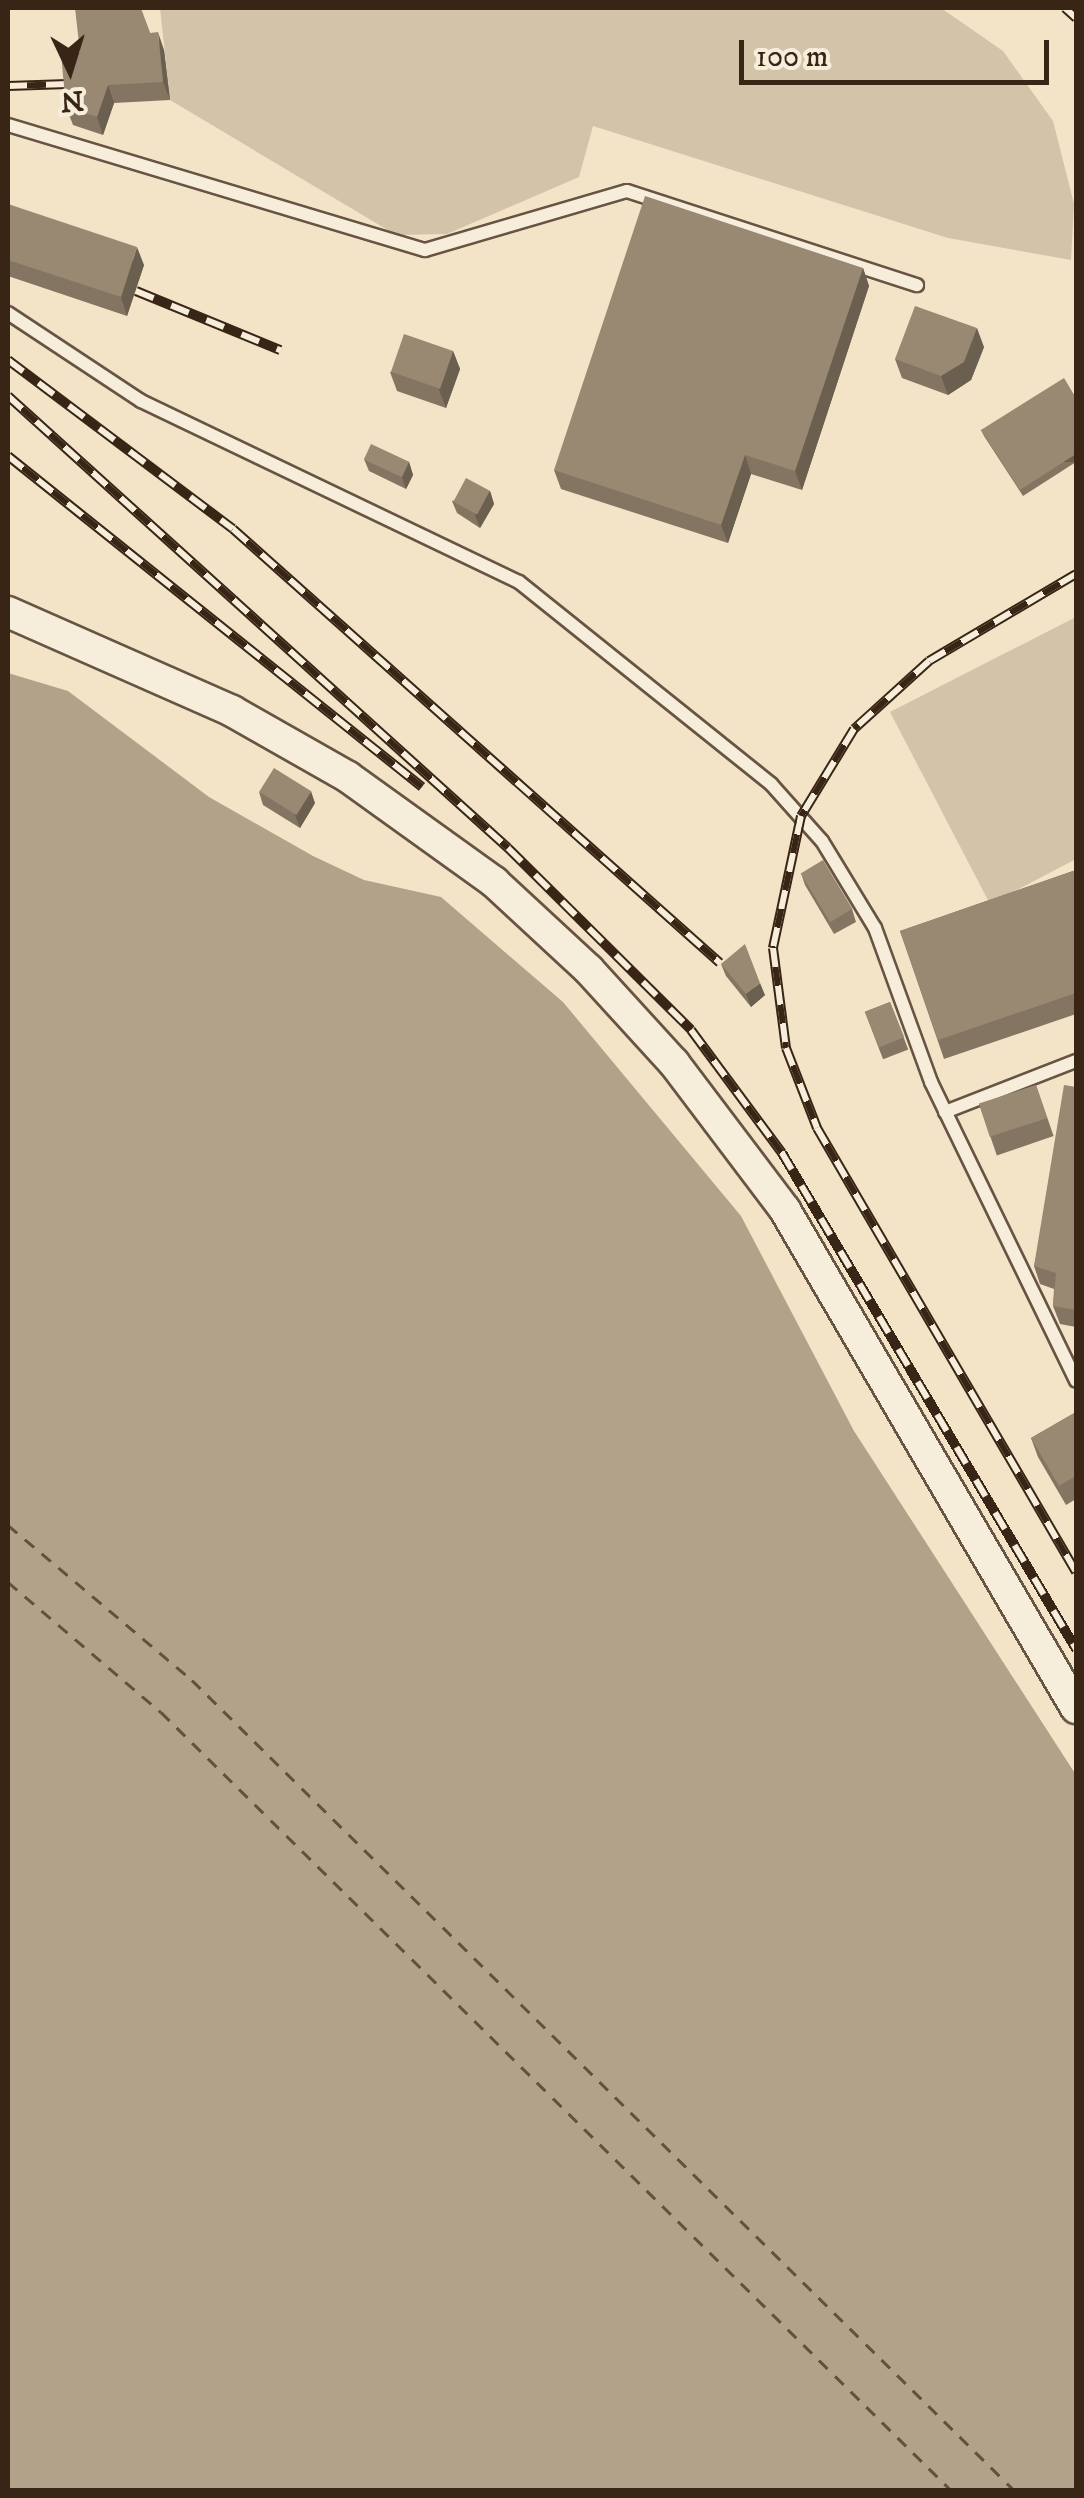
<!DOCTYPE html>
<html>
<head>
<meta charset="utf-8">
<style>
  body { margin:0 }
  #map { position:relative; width:1084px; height:2498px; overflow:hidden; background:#f3e3c7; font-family:"IM FELL DW Pica",serif }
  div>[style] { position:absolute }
  .green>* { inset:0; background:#d3c3a9 }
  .water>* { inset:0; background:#b3a28a }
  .ferry>* { height:2.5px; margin-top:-1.25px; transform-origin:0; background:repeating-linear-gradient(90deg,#63513e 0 12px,transparent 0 22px) }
  .roads { filter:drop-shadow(2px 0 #675442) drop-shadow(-2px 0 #675442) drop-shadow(0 2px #675442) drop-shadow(0 -2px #675442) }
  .service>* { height:12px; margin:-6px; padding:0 6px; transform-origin:6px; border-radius:6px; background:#f7eddb }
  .tertiary>* { height:30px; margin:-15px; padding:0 15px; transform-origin:15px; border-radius:15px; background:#f7eddb }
  .rail>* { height:10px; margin-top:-5px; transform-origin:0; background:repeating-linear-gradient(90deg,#f7eddb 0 19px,#382515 0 38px); box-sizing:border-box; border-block:2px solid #382515 }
  .wall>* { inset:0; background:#847562; transform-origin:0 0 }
  .shaded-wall>* { inset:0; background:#6b5f50; transform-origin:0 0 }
  .building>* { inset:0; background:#998872; transform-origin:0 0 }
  span { translate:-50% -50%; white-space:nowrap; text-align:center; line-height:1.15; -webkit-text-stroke:9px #f7eddb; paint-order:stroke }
  .frame { position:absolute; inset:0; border:10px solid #382515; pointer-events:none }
  .north { position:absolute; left:20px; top:20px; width:100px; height:100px; -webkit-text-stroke:8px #f7eddb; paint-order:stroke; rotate:176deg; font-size:28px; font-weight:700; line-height:40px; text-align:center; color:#382515 }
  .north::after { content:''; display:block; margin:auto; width:35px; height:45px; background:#382515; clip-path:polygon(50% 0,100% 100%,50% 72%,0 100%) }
  .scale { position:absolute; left:739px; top:40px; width:310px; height:45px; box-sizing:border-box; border:5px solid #382515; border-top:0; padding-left:12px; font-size:30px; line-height:35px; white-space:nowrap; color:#382515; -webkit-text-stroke:8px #f7eddb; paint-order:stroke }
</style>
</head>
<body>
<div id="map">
  <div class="green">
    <i style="clip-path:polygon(160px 8px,941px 8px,1003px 51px,1053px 121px,1074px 204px,1071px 260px,948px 238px,593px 126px,579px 177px,447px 234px,396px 235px,170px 100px)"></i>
    <i style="clip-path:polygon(1076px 617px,1076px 859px,990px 904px,890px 712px)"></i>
  </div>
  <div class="water">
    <i style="clip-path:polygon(8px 673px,68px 691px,209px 797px,313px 856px,364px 880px,441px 897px,563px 1002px,741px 1216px,854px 1431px,1076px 1775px,1076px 2490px,8px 2490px)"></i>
  </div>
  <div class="ferry">
    <i style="left:8px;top:1525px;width:241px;rotate:40.1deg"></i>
    <i style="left:192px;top:1680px;width:1154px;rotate:44.58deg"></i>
    <i style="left:8px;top:1582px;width:201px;rotate:40.4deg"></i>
    <i style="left:161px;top:1712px;width:1109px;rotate:44.56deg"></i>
  </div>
  <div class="roads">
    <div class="service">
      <i style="left:8px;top:125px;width:435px;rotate:16.7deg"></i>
      <i style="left:425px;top:250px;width:210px;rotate:-16.3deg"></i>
      <i style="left:627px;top:191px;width:305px;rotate:18deg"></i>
      <i style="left:8px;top:313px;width:159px;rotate:33.5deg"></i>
      <i style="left:141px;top:401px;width:419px;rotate:25.6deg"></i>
      <i style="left:519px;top:582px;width:323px;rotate:38.7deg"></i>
      <i style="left:771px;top:784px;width:76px;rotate:48.2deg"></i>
      <i style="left:822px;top:841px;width:102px;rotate:58.7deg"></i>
      <i style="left:875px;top:928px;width:164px;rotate:70deg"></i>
      <i style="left:931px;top:1082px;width:332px;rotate:64.1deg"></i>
      <i style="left:945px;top:1112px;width:141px;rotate:-21.3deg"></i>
    </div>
    <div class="tertiary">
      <i style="left:8px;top:612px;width:245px;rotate:23.8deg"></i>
      <i style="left:232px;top:711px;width:133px;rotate:29.6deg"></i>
      <i style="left:348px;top:777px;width:180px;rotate:35.7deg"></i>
      <i style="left:494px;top:882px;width:129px;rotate:42.8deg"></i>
      <i style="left:589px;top:970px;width:126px;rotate:47.6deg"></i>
      <i style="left:674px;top:1063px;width:184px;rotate:52.9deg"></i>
      <i style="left:785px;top:1210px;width:577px;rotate:59.7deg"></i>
    </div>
  </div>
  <div class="rail">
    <i style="left:1065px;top:8px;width:15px;rotate:42deg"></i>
    <i style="left:8px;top:86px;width:60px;rotate:-1.9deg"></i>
    <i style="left:136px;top:291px;width:156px;rotate:22.3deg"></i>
    <i style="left:8px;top:360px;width:281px;rotate:36.9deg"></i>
    <i style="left:233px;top:529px;width:652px;rotate:41.71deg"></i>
    <i style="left:8px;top:396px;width:674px;rotate:42.11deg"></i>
    <i style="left:508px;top:848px;width:258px;rotate:44.8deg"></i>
    <i style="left:691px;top:1030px;width:153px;rotate:53.5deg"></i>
    <i style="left:782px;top:1153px;width:577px;rotate:59.34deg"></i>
    <i style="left:8px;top:456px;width:530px;rotate:38.64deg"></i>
    <i style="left:1076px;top:574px;width:171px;rotate:149.4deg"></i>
    <i style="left:929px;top:661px;width:101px;rotate:137.8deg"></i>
    <i style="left:854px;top:729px;width:102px;rotate:121.3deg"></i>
    <i style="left:801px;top:816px;width:135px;rotate:102deg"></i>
    <i style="left:773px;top:948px;width:101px;rotate:82.6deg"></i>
    <i style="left:786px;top:1048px;width:86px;rotate:68.8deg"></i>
    <i style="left:817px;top:1128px;width:514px;rotate:59.74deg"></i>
  </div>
  <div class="wall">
    <i style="clip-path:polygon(145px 20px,150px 33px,164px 50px,170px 100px,114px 103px,103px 135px,73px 125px,66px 107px,80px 52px)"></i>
    <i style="clip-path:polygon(8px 204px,144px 265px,127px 316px,8px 276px)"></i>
    <i style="clip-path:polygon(863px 268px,869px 286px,802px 490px,751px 474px,728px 543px,561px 489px,554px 470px)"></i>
    <i style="clip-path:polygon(984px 347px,971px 380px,948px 395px,902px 378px,895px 359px)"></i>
    <i style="clip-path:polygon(453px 351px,460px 369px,446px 408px,397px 391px,390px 372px)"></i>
    <i style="clip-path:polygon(1076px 398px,1076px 462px,1023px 496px,984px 436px,981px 430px)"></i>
    <i style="clip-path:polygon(364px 459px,409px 462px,413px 475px,406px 489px,369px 471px)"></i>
    <i style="clip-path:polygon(490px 491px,494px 504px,480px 528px,457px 513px,452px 501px)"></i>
    <i style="clip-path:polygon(259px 792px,315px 803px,300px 828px,263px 805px)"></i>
    <i style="clip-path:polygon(1076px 870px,1076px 1014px,944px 1059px,900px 931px)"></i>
    <i style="clip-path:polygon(801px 873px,852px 909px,856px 922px,834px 934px,805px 885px)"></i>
    <i style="clip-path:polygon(721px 964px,765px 995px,751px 1007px,726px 976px)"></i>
    <i style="left:890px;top:1002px;width:51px;height:27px;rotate:69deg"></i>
    <i style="left:1036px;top:1085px;width:54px;height:60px;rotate:71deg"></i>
    <i style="clip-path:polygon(1076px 1087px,1076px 1327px,1060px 1324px,1053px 1306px,1054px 1289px,1040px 1284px,1034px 1266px)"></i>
    <i style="clip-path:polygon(1076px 1412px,1076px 1499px,1066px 1505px,1038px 1457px,1031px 1438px)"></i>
  </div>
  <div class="shaded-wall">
    <i style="clip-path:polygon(158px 32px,164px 50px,170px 100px,163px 82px)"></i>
    <i style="clip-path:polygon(108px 85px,114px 103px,103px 135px,97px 117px)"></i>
    <i style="clip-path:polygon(137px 247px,144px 265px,127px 316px,121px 297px)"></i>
    <i style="clip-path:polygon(863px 268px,869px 286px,802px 490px,795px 471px)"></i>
    <i style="clip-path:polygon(977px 328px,984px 347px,971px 380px,948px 395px,941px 376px)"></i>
    <i style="clip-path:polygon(453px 351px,460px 369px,446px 408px,439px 390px)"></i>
    <i style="left:1076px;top:454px;width:8px;height:67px;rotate:90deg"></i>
    <i style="clip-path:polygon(745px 455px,751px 474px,728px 543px,721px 525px)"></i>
    <i style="clip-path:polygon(409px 462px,413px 475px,406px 489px,402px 477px)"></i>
    <i style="clip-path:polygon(490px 491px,494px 504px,480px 528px,475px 515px)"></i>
    <i style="clip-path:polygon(311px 791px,315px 803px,300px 828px,295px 815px)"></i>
    <i style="clip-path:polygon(760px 983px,765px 995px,751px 1007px,746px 994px)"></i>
  </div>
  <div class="building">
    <i style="clip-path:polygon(75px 8px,141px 8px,150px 33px,158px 32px,163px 82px,108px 85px,97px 117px,66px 107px,61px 54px,80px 52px)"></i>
    <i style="clip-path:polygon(645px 196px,863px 268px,795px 471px,745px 455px,721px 525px,554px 470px)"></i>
    <i style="clip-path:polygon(8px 204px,137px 247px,121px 297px,8px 260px)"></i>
    <i style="clip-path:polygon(915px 306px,977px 328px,964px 362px,941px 376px,895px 359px)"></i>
    <i style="left:404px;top:334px;width:52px;height:40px;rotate:19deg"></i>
    <i style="clip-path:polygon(1064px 378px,1076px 398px,1076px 454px,1020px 490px,981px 430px)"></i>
    <i style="left:371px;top:444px;width:42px;height:17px;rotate:25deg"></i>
    <i style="left:466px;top:478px;width:27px;height:27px;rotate:28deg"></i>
    <i style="left:274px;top:768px;width:44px;height:28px;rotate:32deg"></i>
    <i style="left:823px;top:860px;width:57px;height:26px;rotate:59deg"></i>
    <i style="clip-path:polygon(1076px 870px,1076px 993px,938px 1040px,900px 931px)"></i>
    <i style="clip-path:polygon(745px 944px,760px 983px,746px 994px,721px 964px)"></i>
    <i style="left:890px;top:1002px;width:38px;height:27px;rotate:68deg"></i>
    <i style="left:1036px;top:1085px;width:35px;height:60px;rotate:72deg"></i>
    <i style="clip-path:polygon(1064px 1085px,1076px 1087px,1076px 1310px,1053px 1306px,1056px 1273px,1034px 1266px)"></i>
    <i style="clip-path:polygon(1076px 1412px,1076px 1476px,1059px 1486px,1031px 1438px)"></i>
  </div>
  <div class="frame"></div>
  <div class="north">N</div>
  <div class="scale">100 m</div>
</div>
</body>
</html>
